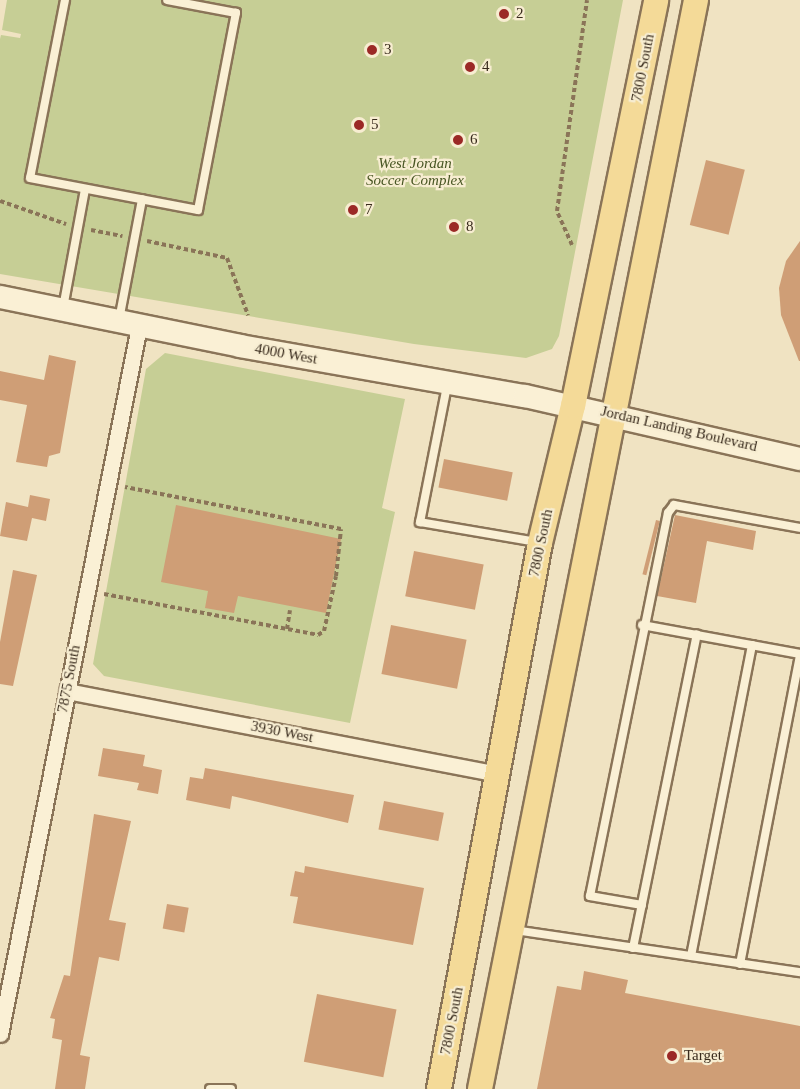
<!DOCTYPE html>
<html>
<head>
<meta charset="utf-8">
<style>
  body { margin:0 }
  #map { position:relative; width:800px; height:1089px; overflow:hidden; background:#f0e3c2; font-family:"Times New Roman",serif }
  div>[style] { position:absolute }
  .green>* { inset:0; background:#c6ce95 }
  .building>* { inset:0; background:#cf9e76; transform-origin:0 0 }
  .path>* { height:4px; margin-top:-2px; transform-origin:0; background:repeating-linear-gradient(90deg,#8a7458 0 4.5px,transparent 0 7.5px) }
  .roads { filter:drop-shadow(2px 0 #8a7458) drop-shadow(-2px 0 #8a7458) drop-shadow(0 2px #8a7458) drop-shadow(0 -2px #8a7458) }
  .service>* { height:8px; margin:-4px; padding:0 4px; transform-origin:4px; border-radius:4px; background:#faf0d5 }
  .minor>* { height:15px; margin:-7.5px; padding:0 7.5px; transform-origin:7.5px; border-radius:7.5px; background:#faf0d5 }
  .secondary>* { height:22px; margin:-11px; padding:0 11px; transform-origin:11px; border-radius:11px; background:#faf0d5 }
  .primary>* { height:24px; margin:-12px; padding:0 12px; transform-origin:12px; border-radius:12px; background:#f4da98 }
  .dots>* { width:16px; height:16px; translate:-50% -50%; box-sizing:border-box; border:3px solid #f7edd1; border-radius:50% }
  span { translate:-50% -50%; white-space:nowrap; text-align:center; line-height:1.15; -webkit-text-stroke:4.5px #f7edd1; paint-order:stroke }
  .poi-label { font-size:15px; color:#392b1d }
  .left { translate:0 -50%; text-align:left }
  .street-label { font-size:15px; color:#392b1d }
  .park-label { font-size:15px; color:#485623; font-style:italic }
</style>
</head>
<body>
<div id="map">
  <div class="green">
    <i style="clip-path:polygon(7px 0,623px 0,559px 336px,552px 349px,526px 358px,414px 344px,0 274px,0 39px,1px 35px,20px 38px,21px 34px,2px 30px)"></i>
    <i style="clip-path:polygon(165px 353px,405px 399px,382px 508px,395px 512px,350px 723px,104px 676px,93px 664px,146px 369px)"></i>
  </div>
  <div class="building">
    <i style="left:706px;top:160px;width:40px;height:67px;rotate:14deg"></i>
    <i style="clip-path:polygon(800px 241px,800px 361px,799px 361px,781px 315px,779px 288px,786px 261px)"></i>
    <i style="clip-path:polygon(49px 355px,76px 361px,60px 453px,49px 456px,47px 467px,16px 462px,27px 405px,0 400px,0 371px,44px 380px)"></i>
    <i style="left:444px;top:459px;width:70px;height:29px;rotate:11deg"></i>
    <i style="clip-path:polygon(30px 495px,50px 499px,46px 521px,32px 518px,27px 541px,0 536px,6px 502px,28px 507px)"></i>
    <i style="clip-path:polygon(176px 505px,341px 539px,326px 613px,238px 596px,234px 613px,205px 608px,208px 591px,161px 582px)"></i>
    <i style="clip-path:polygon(675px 515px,756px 531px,753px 550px,707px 541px,696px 603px,657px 596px)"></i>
    <i style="left:656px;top:520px;width:4px;height:56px;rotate:14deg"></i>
    <i style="left:414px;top:551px;width:71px;height:46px;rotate:11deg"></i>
    <i style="clip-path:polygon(13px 570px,37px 575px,13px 686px,0 684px,0 642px)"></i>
    <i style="left:391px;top:625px;width:77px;height:50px;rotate:11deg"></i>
    <i style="clip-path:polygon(103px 748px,145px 755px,143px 766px,162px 770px,158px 794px,137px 790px,139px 783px,98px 776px)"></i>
    <i style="clip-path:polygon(205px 768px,354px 795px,348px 823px,232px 796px,230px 809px,186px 800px,190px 777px,203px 779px)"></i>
    <i style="left:384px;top:801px;width:61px;height:29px;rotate:11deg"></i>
    <i style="clip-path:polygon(94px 814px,131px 821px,109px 920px,126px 923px,119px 961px,99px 957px,80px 1055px,90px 1057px,85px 1089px,55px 1089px,62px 1040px,52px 1038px,55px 1019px,50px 1018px,64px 975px,70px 976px)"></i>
    <i style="clip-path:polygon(305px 866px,424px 888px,413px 945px,293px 923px,298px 897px,290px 896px,295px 871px,304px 873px)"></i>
    <i style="left:167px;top:904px;width:22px;height:25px;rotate:10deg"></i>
    <i style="clip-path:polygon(584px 971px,628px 980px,625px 993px,800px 1026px,800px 1089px,537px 1089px,557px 986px,581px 990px)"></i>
    <i style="left:317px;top:994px;width:81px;height:69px;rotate:11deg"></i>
  </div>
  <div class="path">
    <i style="left:0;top:201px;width:70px;rotate:19.2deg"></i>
    <i style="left:91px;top:230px;width:32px;rotate:11deg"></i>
    <i style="left:147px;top:241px;width:82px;rotate:12deg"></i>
    <i style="left:227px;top:258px;width:61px;rotate:69.8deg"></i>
    <i style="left:572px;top:245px;width:37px;rotate:-114deg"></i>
    <i style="left:557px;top:211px;width:213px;rotate:-81.9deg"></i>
    <i style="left:104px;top:594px;width:218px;rotate:10.8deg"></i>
    <i style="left:318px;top:635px;width:7px;rotate:-34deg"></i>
    <i style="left:324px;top:631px;width:56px;rotate:-77.7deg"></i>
    <i style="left:336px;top:576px;width:47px;rotate:-83.9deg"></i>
    <i style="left:341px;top:529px;width:220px;rotate:-169deg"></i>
    <i style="left:287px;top:629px;width:19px;rotate:-81deg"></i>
  </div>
  <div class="roads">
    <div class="service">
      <i style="left:65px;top:0;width:181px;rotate:101.1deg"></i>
      <i style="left:30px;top:178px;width:171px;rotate:10.8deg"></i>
      <i style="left:198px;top:210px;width:201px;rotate:-79.1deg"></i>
      <i style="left:236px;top:13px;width:70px;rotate:-169.3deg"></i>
      <i style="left:63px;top:308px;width:121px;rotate:-79.5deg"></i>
      <i style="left:119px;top:320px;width:123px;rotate:-79.2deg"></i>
      <i style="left:447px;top:386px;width:139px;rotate:101.2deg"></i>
      <i style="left:420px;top:522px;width:119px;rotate:9.7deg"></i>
      <i style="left:642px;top:625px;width:161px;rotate:10.4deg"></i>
      <i style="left:642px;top:905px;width:53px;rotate:-170.2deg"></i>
      <i style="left:590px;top:896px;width:391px;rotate:-78.5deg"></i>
      <i style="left:668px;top:513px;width:10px;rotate:-53deg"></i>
      <i style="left:674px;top:505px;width:128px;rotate:10.3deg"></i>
      <i style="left:514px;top:930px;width:289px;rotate:8.4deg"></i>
      <i style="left:633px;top:948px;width:320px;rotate:-78.5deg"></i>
      <i style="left:691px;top:956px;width:317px;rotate:-78.9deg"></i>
      <i style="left:740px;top:964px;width:314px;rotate:-79deg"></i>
      <i style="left:210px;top:1089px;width:21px"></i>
    </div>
    <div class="minor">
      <i style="left:67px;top:691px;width:439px;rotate:10.9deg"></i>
      <i style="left:0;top:1034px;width:722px;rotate:-78.89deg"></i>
    </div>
    <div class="secondary">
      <i style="left:0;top:297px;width:245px;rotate:11.5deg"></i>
      <i style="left:240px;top:346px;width:289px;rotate:10deg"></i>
      <i style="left:525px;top:396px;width:282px;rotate:12.9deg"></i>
    </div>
    <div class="primary">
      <i style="left:439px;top:1089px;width:555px;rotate:-79.52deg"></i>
      <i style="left:540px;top:543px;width:141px;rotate:-76.5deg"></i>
      <i style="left:573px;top:406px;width:414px;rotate:-78.4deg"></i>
      <i style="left:480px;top:1089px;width:1110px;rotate:-78.78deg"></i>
    </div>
  </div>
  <div class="dots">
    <i style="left:504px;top:14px;background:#9b2926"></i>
    <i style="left:372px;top:50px;background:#9b2926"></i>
    <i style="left:470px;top:67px;background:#9b2926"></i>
    <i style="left:359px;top:125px;background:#9b2926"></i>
    <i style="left:458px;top:140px;background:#9b2926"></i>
    <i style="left:353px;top:210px;background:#9b2926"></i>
    <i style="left:454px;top:227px;background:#9b2926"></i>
    <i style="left:672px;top:1056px;background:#9b2926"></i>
  </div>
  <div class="poi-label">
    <span class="left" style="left:516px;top:14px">2</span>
    <span class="left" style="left:384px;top:50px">3</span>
    <span class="left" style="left:482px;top:67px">4</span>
    <span class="left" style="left:371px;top:125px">5</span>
    <span class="left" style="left:470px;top:140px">6</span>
    <span class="left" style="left:365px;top:210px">7</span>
    <span class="left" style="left:466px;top:227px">8</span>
    <span class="left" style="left:684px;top:1056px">Target</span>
  </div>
  <div class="street-label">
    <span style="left:643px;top:68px;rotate:-79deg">7800 South</span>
    <span style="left:286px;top:354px;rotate:10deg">4000 West</span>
    <span style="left:679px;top:429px;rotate:13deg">Jordan Landing Boulevard</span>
    <span style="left:541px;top:543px;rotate:-78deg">7800 South</span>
    <span style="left:69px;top:679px;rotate:-79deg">7875 South</span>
    <span style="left:282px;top:732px;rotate:11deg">3930 West</span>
    <span style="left:452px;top:1021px;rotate:-79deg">7800 South</span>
  </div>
  <div class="park-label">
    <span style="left:415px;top:172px">West Jordan<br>Soccer Complex</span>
  </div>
</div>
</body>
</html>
